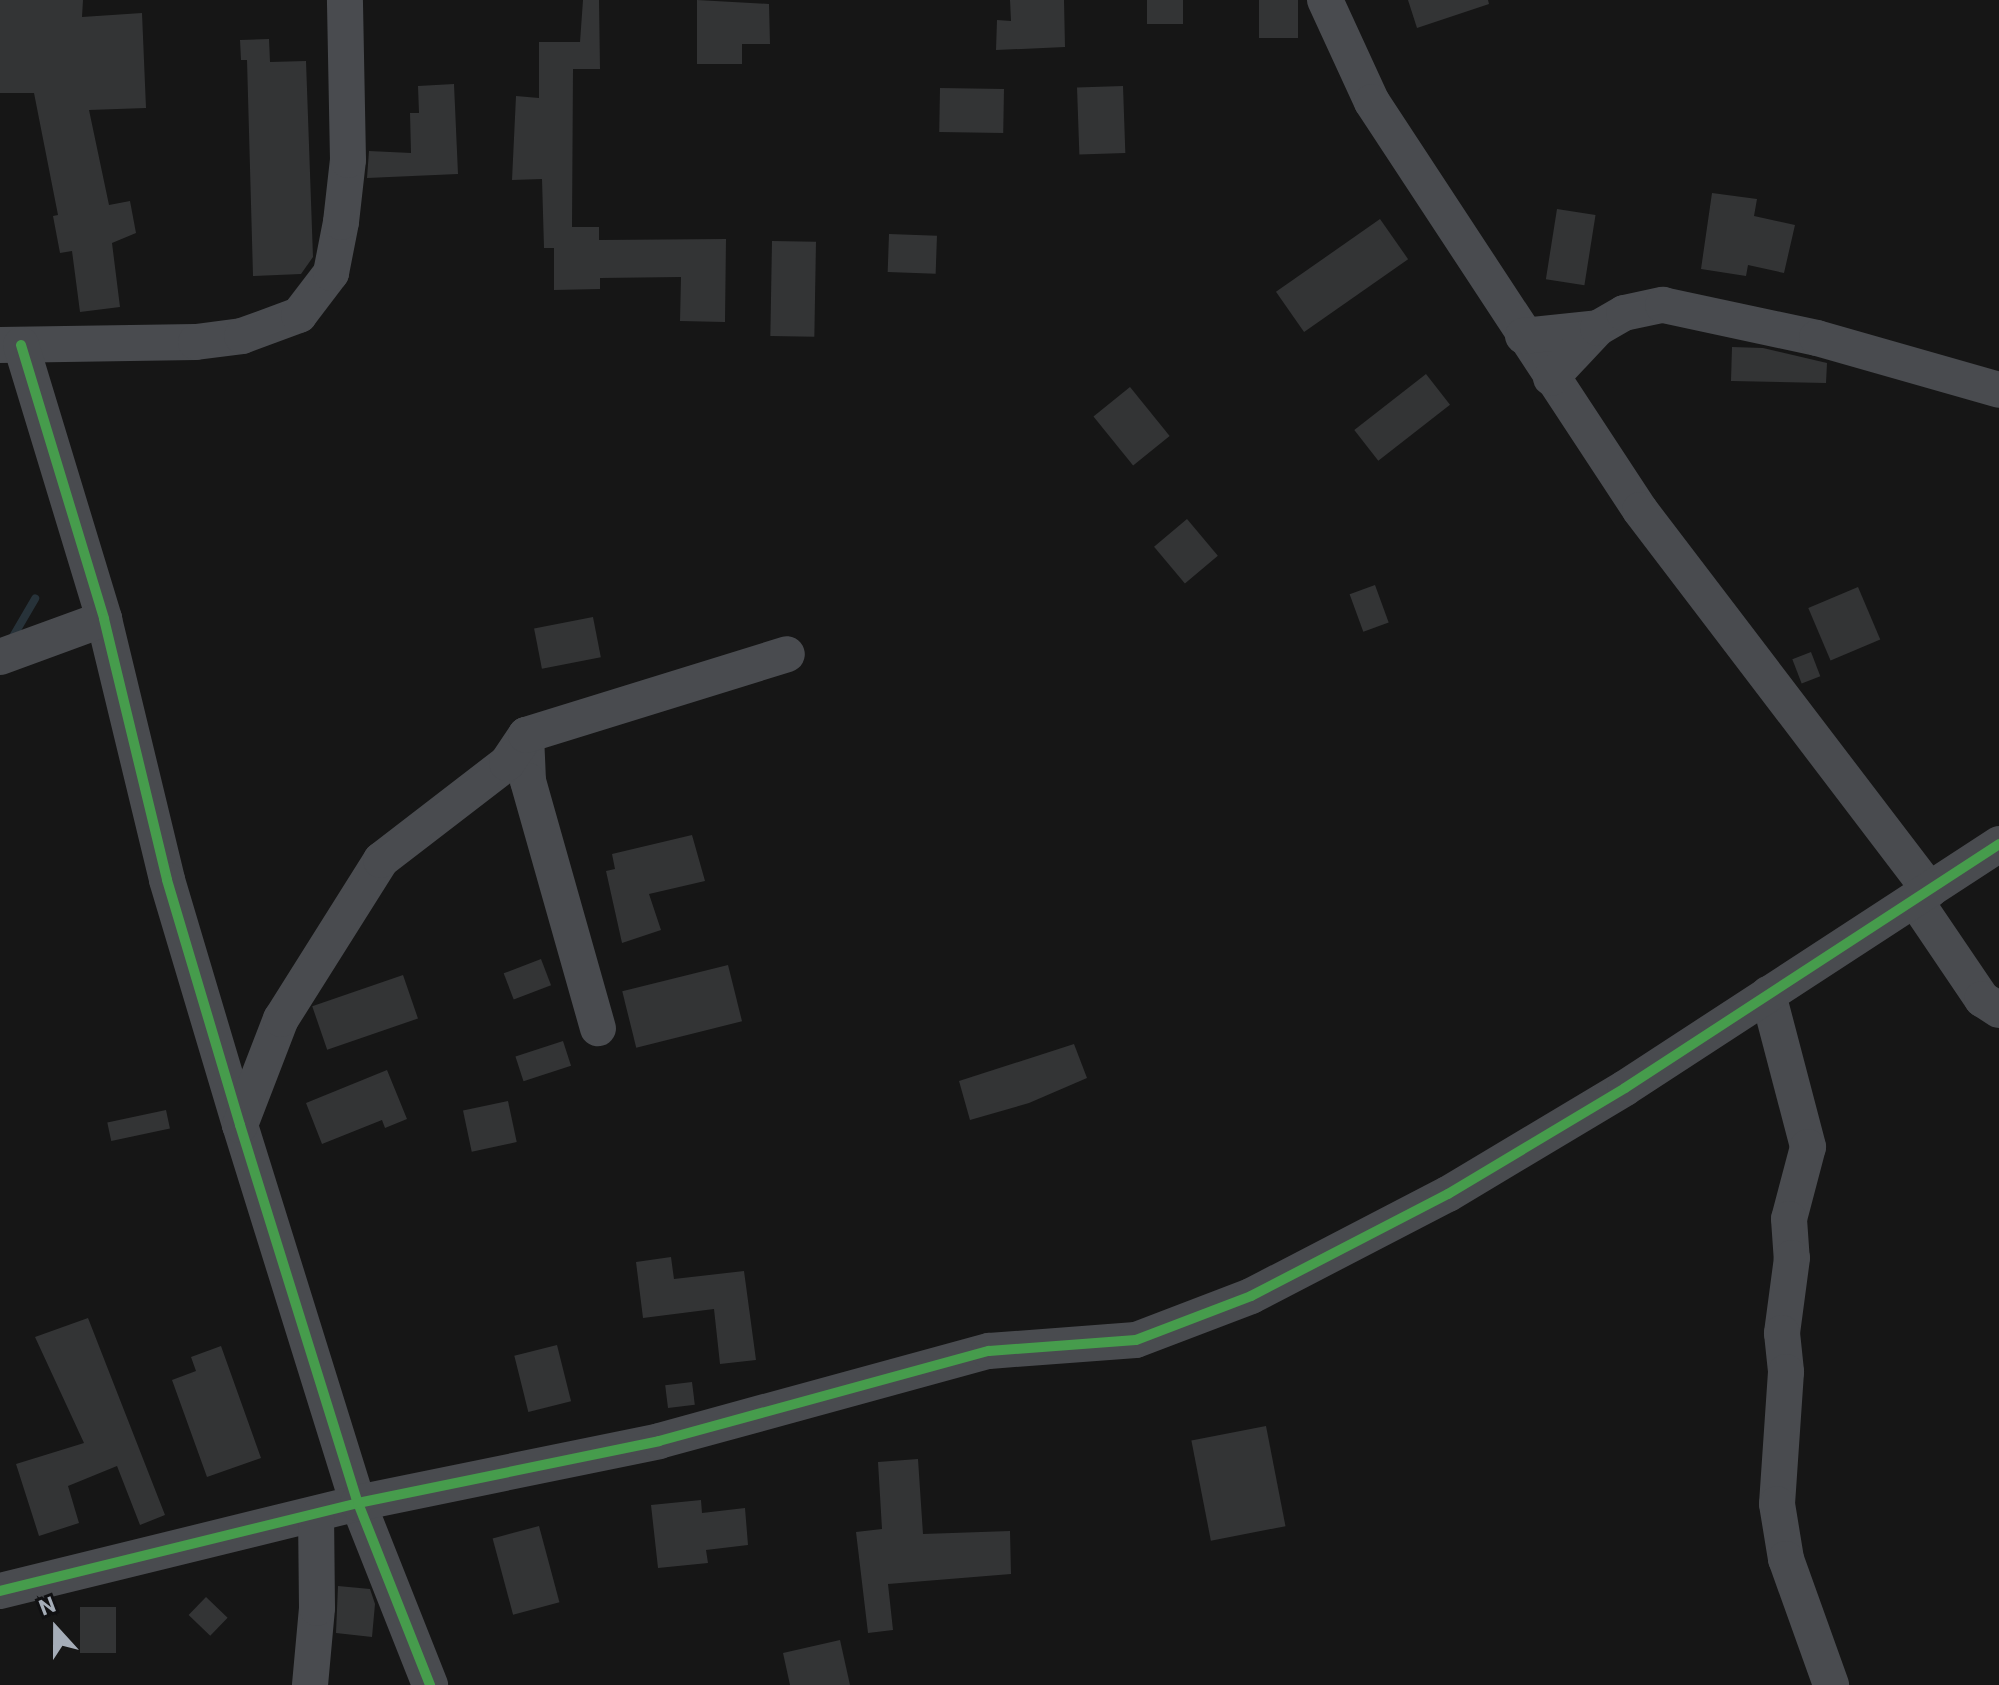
<!DOCTYPE html>
<html>
<head>
<meta charset="utf-8">
<style>
  body { margin:0 }
  #map { position:relative; width:1999px; height:1685px; overflow:hidden; background:#161616; font-family:Roboto,sans-serif }
  div>[style] { position:absolute }
  .stream>* { height:8px; margin:-4px; padding:0 4px; transform-origin:4px; border-radius:4px; background:#273239 }
  .building>* { inset:0; background:#333435; transform-origin:0 0 }
  .minor>* { height:36px; margin:-18px; padding:0 18px; transform-origin:18px; border-radius:18px; background:#494b4f }
  .cycleway>* { height:10px; margin:-5px; padding:0 5px; transform-origin:5px; border-radius:5px; background:#469c4c }
  span { translate:-50% -50%; white-space:nowrap; text-align:center; line-height:1.15; -webkit-text-stroke:6px #101012; paint-order:stroke }
  .north { position:absolute; left:16px; top:1589px; width:80px; height:80px; -webkit-text-stroke:6px #101012; paint-order:stroke; rotate:339deg; font-size:22px; font-weight:700; line-height:32px; text-align:center; color:#a5adb8 }
  .north::after { content:''; display:block; margin:auto; width:28px; height:36px; background:#a5adb8; clip-path:polygon(50% 0,100% 100%,50% 72%,0 100%) }
</style>
</head>
<body>
<div id="map">
  <div class="stream">
    <i style="left:11px;top:640px;width:48px;rotate:-59.7deg"></i>
  </div>
  <div class="building">
    <i style="clip-path:polygon(0 0,83px 0,82px 17px,142px 13px,146px 108px,89px 110px,109px 205px,130px 201px,136px 233px,112px 243px,120px 307px,80px 312px,72px 251px,60px 253px,53px 216px,58px 215px,34px 93px,0 93px)"></i>
    <i style="clip-path:polygon(583px 0,599px 0,600px 69px,573px 69px,572px 227px,599px 227px,599px 240px,726px 239px,725px 322px,680px 321px,681px 277px,600px 278px,600px 289px,554px 290px,554px 248px,544px 248px,542px 179px,512px 180px,516px 96px,539px 98px,539px 42px,580px 42px)"></i>
    <i style="clip-path:polygon(697px 0,769px 4px,770px 44px,742px 44px,742px 64px,697px 64px)"></i>
    <i style="clip-path:polygon(1010px 0,1064px 0,1065px 47px,996px 50px,997px 20px,1011px 21px)"></i>
    <i style="left:1147px;top:0;width:36px;height:24px"></i>
    <i style="left:1259px;top:0;width:39px;height:38px"></i>
    <i style="clip-path:polygon(1408px 0,1488px 0,1489px 4px,1417px 28px)"></i>
    <i style="clip-path:polygon(269px 39px,270px 62px,306px 61px,313px 257px,301px 274px,253px 276px,247px 60px,241px 60px,240px 40px)"></i>
    <i style="clip-path:polygon(454px 84px,458px 174px,367px 178px,369px 151px,411px 153px,410px 113px,419px 113px,418px 86px)"></i>
    <i style="left:1123px;top:86px;width:67px;height:46px;rotate:88deg"></i>
    <i style="left:940px;top:88px;width:64px;height:44px;rotate:1deg"></i>
    <i style="clip-path:polygon(1712px 193px,1757px 199px,1754px 216px,1795px 225px,1784px 273px,1748px 265px,1746px 276px,1701px 269px)"></i>
    <i style="left:1557px;top:209px;width:39px;height:71px;rotate:9deg"></i>
    <i style="left:1380px;top:219px;width:49px;height:127px;rotate:55deg"></i>
    <i style="left:889px;top:234px;width:48px;height:38px;rotate:2deg"></i>
    <i style="left:772px;top:241px;width:44px;height:95px;rotate:1deg"></i>
    <i style="clip-path:polygon(1732px 347px,1763px 348px,1827px 363px,1826px 383px,1731px 381px)"></i>
    <i style="left:1426px;top:374px;width:39px;height:91px;rotate:52deg"></i>
    <i style="left:1130px;top:387px;width:63px;height:47px;rotate:51deg"></i>
    <i style="left:1187px;top:519px;width:48px;height:43px;rotate:50deg"></i>
    <i style="left:1375px;top:585px;width:40px;height:27px;rotate:70deg"></i>
    <i style="left:1858px;top:587px;width:57px;height:54px;rotate:67deg"></i>
    <i style="left:593px;top:617px;width:41px;height:60px;rotate:79deg"></i>
    <i style="left:1811px;top:652px;width:26px;height:20px;rotate:69deg"></i>
    <i style="clip-path:polygon(692px 835px,705px 881px,649px 894px,661px 930px,622px 943px,606px 871px,615px 869px,612px 854px)"></i>
    <i style="left:541px;top:959px;width:28px;height:40px;rotate:69deg"></i>
    <i style="left:728px;top:965px;width:58px;height:109px;rotate:76deg"></i>
    <i style="left:403px;top:975px;width:46px;height:96px;rotate:71deg"></i>
    <i style="left:563px;top:1041px;width:26px;height:50px;rotate:72deg"></i>
    <i style="clip-path:polygon(1074px 1044px,1087px 1078px,1029px 1103px,970px 1120px,959px 1081px)"></i>
    <i style="clip-path:polygon(387px 1070px,407px 1119px,385px 1128px,382px 1120px,322px 1144px,306px 1103px)"></i>
    <i style="left:508px;top:1101px;width:42px;height:46px;rotate:78deg"></i>
    <i style="left:166px;top:1110px;width:19px;height:60px;rotate:78deg"></i>
    <i style="clip-path:polygon(671px 1257px,674px 1279px,744px 1271px,756px 1360px,720px 1364px,714px 1309px,643px 1318px,636px 1262px)"></i>
    <i style="clip-path:polygon(88px 1318px,165px 1515px,140px 1525px,117px 1466px,68px 1486px,79px 1523px,39px 1536px,16px 1464px,84px 1443px,35px 1337px)"></i>
    <i style="left:557px;top:1345px;width:58px;height:44px;rotate:76deg"></i>
    <i style="clip-path:polygon(221px 1346px,261px 1458px,207px 1477px,172px 1380px,196px 1371px,191px 1357px)"></i>
    <i style="left:692px;top:1382px;width:23px;height:27px;rotate:83deg"></i>
    <i style="left:1266px;top:1426px;width:102px;height:76px;rotate:79deg"></i>
    <i style="clip-path:polygon(918px 1459px,923px 1534px,1010px 1531px,1011px 1574px,888px 1584px,893px 1630px,868px 1633px,856px 1532px,882px 1529px,878px 1462px)"></i>
    <i style="clip-path:polygon(701px 1500px,702px 1513px,745px 1508px,748px 1545px,706px 1550px,708px 1563px,658px 1568px,651px 1505px)"></i>
    <i style="left:539px;top:1526px;width:79px;height:48px;rotate:75deg"></i>
    <i style="clip-path:polygon(338px 1586px,370px 1589px,375px 1604px,372px 1637px,336px 1633px)"></i>
    <i style="left:206px;top:1597px;width:30px;height:25px;rotate:44deg"></i>
    <i style="left:80px;top:1607px;width:36px;height:46px"></i>
    <i style="clip-path:polygon(840px 1640px,850px 1685px,790px 1685px,783px 1653px)"></i>
  </div>
  <div class="minor">
    <i style="left:1325px;top:0;width:112px;rotate:65.3deg"></i>
    <i style="left:1372px;top:102px;width:488px;rotate:56.7deg"></i>
    <i style="left:1640px;top:510px;width:478px;rotate:52.7deg"></i>
    <i style="left:1523px;top:336px;width:75px;rotate:-6.1deg"></i>
    <i style="left:0;top:345px;width:196px;rotate:-0.9deg"></i>
    <i style="left:196px;top:342px;width:46px;rotate:-7.4deg"></i>
    <i style="left:242px;top:336px;width:61px;rotate:-20.2deg"></i>
    <i style="left:299px;top:315px;width:53px;rotate:-52.7deg"></i>
    <i style="left:331px;top:273px;width:52px;rotate:-78.9deg"></i>
    <i style="left:341px;top:222px;width:62px;rotate:-83.6deg"></i>
    <i style="left:348px;top:160px;width:160px;rotate:-91.1deg"></i>
    <i style="left:21px;top:345px;width:286px;rotate:73.1deg"></i>
    <i style="left:104px;top:619px;width:268px;rotate:76.4deg"></i>
    <i style="left:167px;top:880px;width:256px;rotate:73.4deg"></i>
    <i style="left:240px;top:1125px;width:396px;rotate:72.7deg"></i>
    <i style="left:358px;top:1503px;width:196px;rotate:68.4deg"></i>
    <i style="left:1551px;top:378px;width:69px;rotate:-46.8deg"></i>
    <i style="left:1598px;top:328px;width:30px;rotate:-30deg"></i>
    <i style="left:1624px;top:313px;width:40px;rotate:-12deg"></i>
    <i style="left:1663px;top:305px;width:157px;rotate:12.1deg"></i>
    <i style="left:1817px;top:338px;width:189px;rotate:15.9deg"></i>
    <i style="left:0;top:657px;width:111px;rotate:-20.1deg"></i>
    <i style="left:526px;top:735px;width:46px;rotate:87.5deg"></i>
    <i style="left:528px;top:781px;width:257px;rotate:74.2deg"></i>
    <i style="left:1915px;top:900px;width:120px;rotate:55.9deg"></i>
    <i style="left:1982px;top:999px;width:20px;rotate:33deg"></i>
    <i style="left:1768px;top:994px;width:158px;rotate:75.3deg"></i>
    <i style="left:1808px;top:1147px;width:74px;rotate:104.8deg"></i>
    <i style="left:1789px;top:1219px;width:39px;rotate:86deg"></i>
    <i style="left:1792px;top:1258px;width:76px;rotate:97.6deg"></i>
    <i style="left:1782px;top:1333px;width:39px;rotate:84deg"></i>
    <i style="left:1786px;top:1372px;width:132px;rotate:93.9deg"></i>
    <i style="left:1777px;top:1504px;width:56px;rotate:80.7deg"></i>
    <i style="left:1786px;top:1559px;width:134px;rotate:70.3deg"></i>
    <i style="left:240px;top:1125px;width:114px;rotate:-68.9deg"></i>
    <i style="left:281px;top:1019px;width:188px;rotate:-57.8deg"></i>
    <i style="left:381px;top:860px;width:159px;rotate:-37.6deg"></i>
    <i style="left:507px;top:763px;width:34px;rotate:-56deg"></i>
    <i style="left:526px;top:735px;width:273px;rotate:-17.2deg"></i>
    <i style="left:0;top:1591px;width:369px;rotate:-13.8deg"></i>
    <i style="left:358px;top:1503px;width:307px;rotate:-11.6deg"></i>
    <i style="left:659px;top:1441px;width:342px;rotate:-15.3deg"></i>
    <i style="left:989px;top:1351px;width:147px;rotate:-4.3deg"></i>
    <i style="left:1136px;top:1340px;width:123px;rotate:-20.9deg"></i>
    <i style="left:1251px;top:1296px;width:222px;rotate:-27.4deg"></i>
    <i style="left:1448px;top:1194px;width:206px;rotate:-30.9deg"></i>
    <i style="left:1625px;top:1088px;width:447px;rotate:-33.1deg"></i>
    <i style="left:310px;top:1685px;width:77px;rotate:-84.8deg"></i>
    <i style="left:317px;top:1608px;width:91px;rotate:-90.6deg"></i>
  </div>
  <div class="cycleway">
    <i style="left:21px;top:345px;width:286px;rotate:73.1deg"></i>
    <i style="left:104px;top:619px;width:268px;rotate:76.4deg"></i>
    <i style="left:167px;top:880px;width:256px;rotate:73.4deg"></i>
    <i style="left:240px;top:1125px;width:396px;rotate:72.7deg"></i>
    <i style="left:358px;top:1503px;width:196px;rotate:68.4deg"></i>
    <i style="left:0;top:1591px;width:369px;rotate:-13.8deg"></i>
    <i style="left:358px;top:1503px;width:307px;rotate:-11.6deg"></i>
    <i style="left:659px;top:1441px;width:342px;rotate:-15.3deg"></i>
    <i style="left:989px;top:1351px;width:147px;rotate:-4.3deg"></i>
    <i style="left:1136px;top:1340px;width:123px;rotate:-20.9deg"></i>
    <i style="left:1251px;top:1296px;width:222px;rotate:-27.4deg"></i>
    <i style="left:1448px;top:1194px;width:206px;rotate:-30.9deg"></i>
    <i style="left:1625px;top:1088px;width:447px;rotate:-33.1deg"></i>
  </div>
  <div class="north">N</div>
</div>
</body>
</html>
